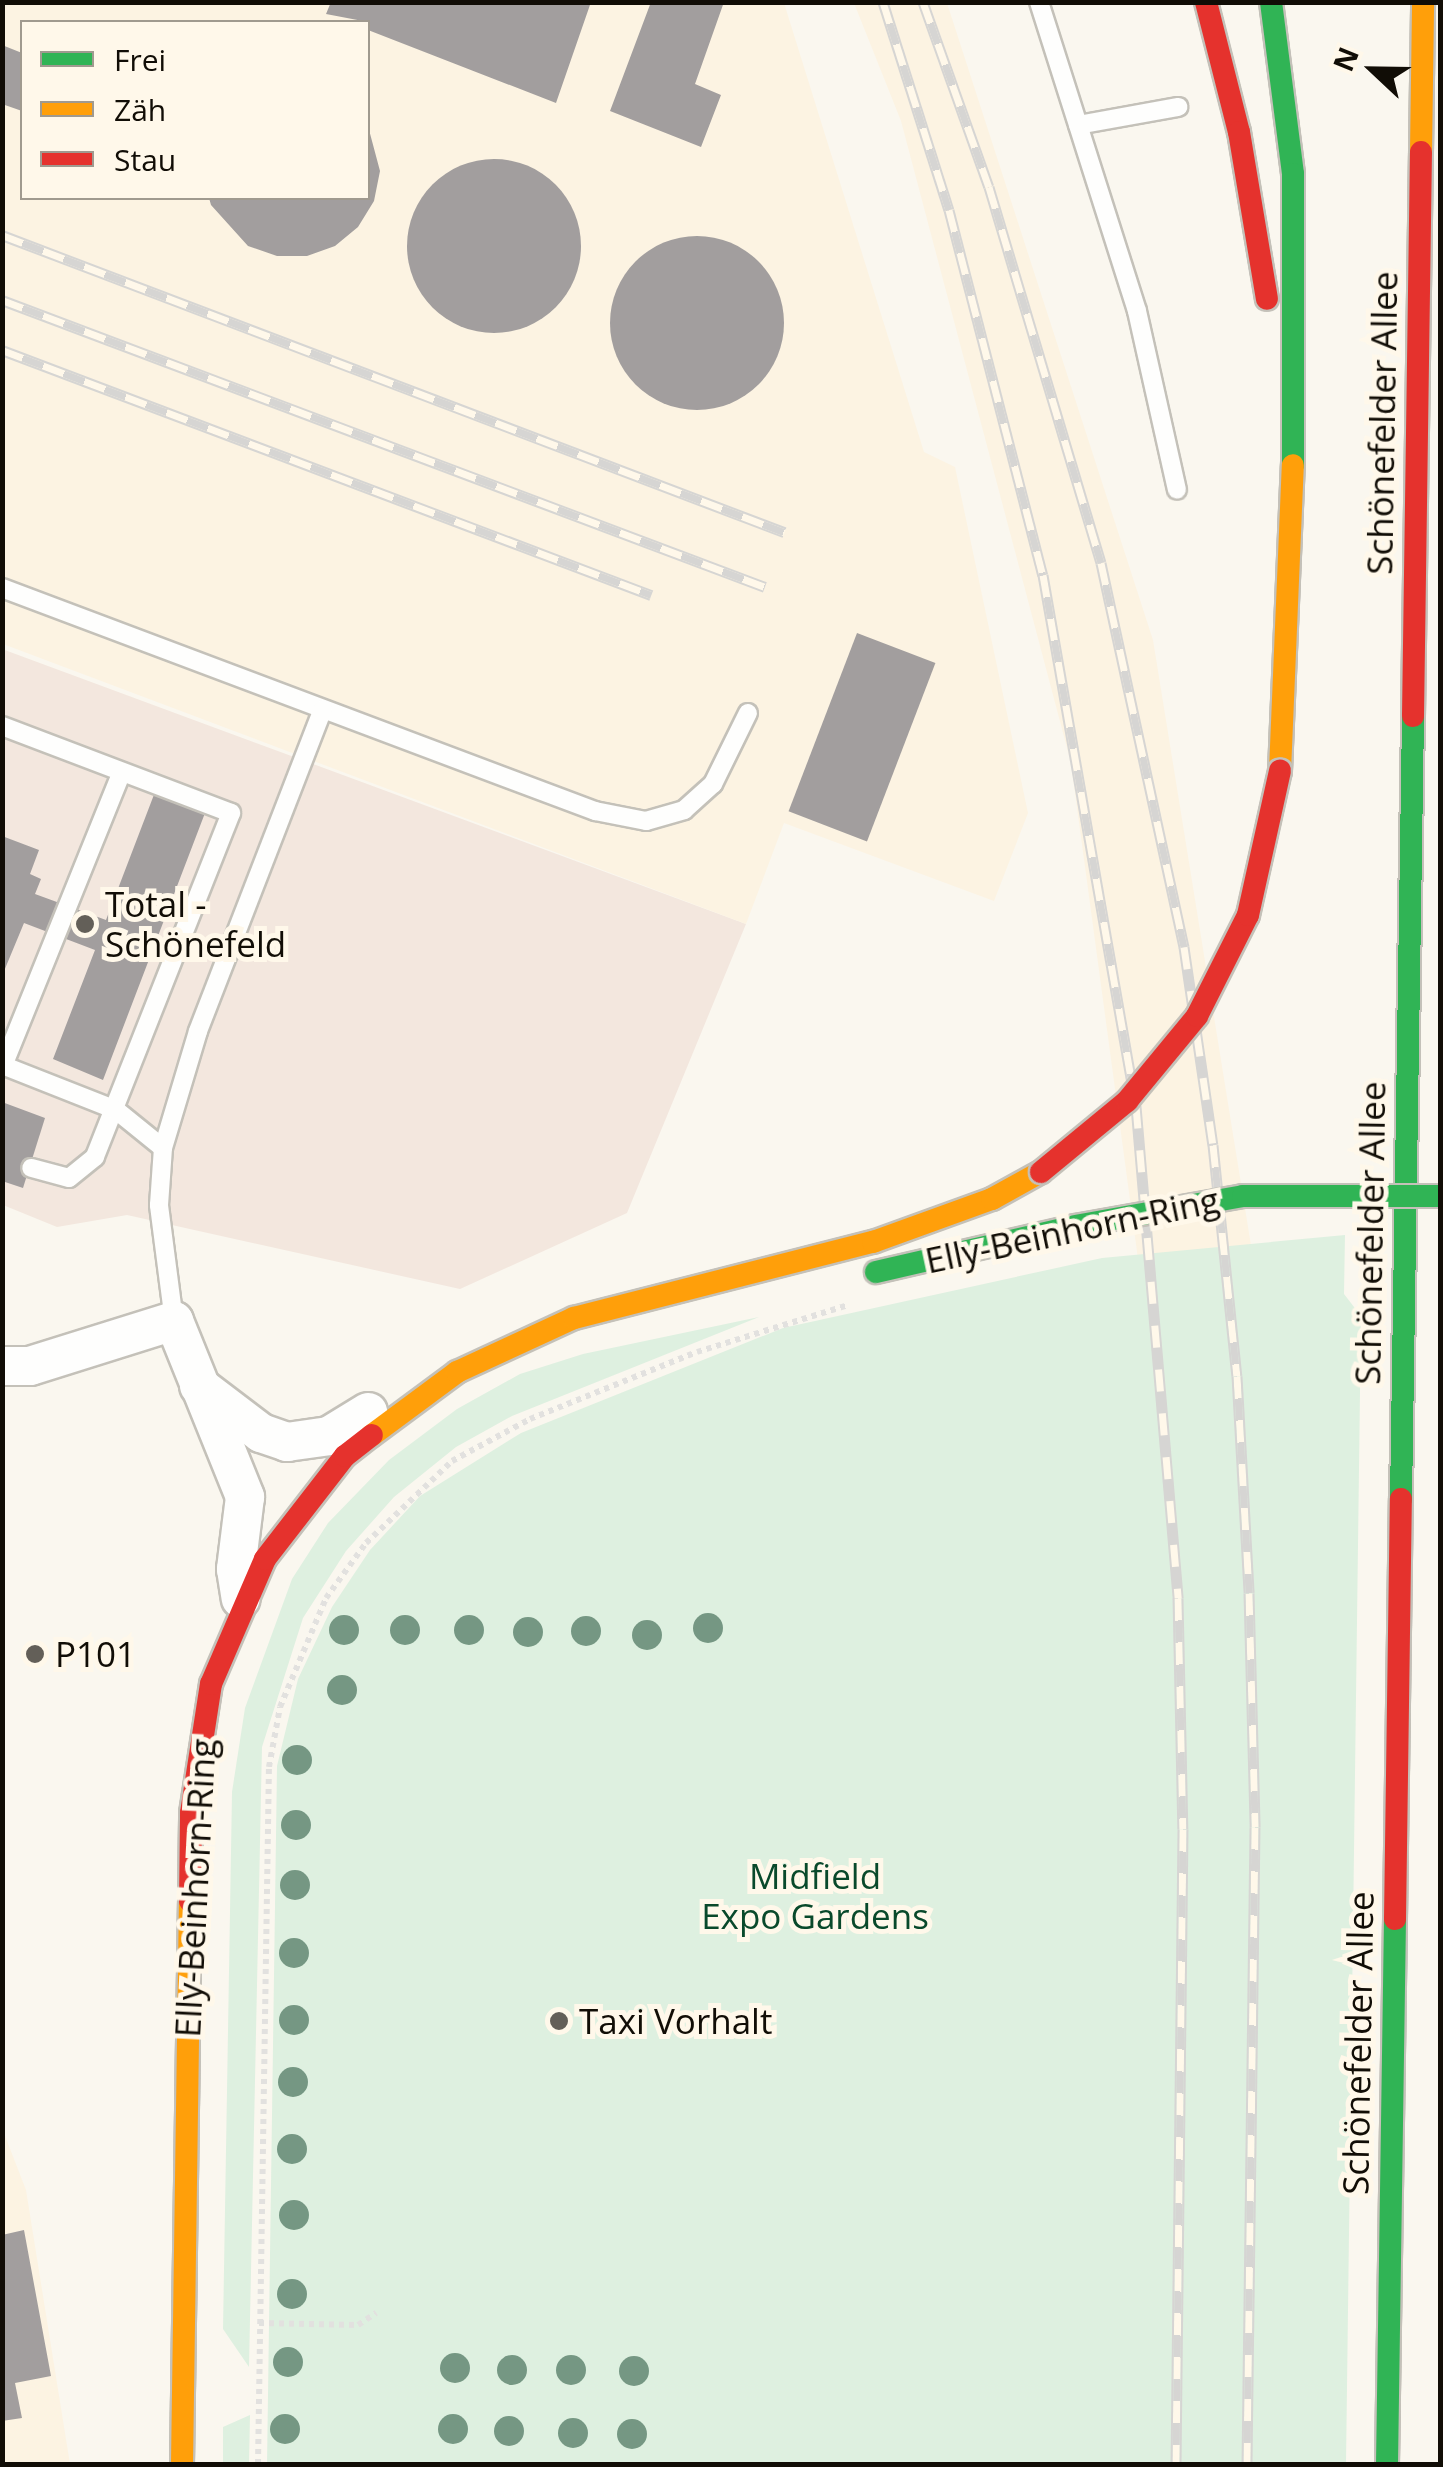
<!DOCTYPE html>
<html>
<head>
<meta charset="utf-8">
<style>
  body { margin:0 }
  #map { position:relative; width:1443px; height:2467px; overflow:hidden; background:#faf7ef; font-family:"Open Sans",sans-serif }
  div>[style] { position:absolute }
  .commercial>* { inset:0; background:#f3e7de }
  .built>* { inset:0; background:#fcf3e2 }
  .green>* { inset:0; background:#def0e0 }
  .building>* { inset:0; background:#a29e9e; transform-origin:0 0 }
  .round { border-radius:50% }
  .path>* { height:6px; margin-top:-3px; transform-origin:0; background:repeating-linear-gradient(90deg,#e2e1df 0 5px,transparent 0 10px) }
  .roads { filter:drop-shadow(2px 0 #c4c1b9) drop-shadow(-2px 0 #c4c1b9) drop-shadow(0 2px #c4c1b9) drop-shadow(0 -2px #c4c1b9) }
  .lane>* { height:18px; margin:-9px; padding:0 9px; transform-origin:9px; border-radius:9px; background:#fefefd }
  .street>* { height:38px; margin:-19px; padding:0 19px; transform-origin:19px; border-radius:19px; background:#fefefd }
  .fast>* { height:22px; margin:-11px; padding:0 11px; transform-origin:11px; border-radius:11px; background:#30b455 }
  .slow>* { height:22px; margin:-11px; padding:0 11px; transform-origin:11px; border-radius:11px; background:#ff9f0a }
  .jam>* { height:22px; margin:-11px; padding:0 11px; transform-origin:11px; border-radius:11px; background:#e5322d }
  .rail>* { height:11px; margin-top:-5.5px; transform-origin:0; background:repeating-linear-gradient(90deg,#fff8ea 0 22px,#d6d5d3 0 44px); box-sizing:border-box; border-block:2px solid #d6d5d3 }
  .bridges { filter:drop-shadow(2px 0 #c4c1b9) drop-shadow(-2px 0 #c4c1b9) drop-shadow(0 2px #c4c1b9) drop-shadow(0 -2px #c4c1b9) }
  .fast-bridge>* { height:22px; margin:-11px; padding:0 11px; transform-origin:11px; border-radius:11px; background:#30b455 }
  .jam-bridge>* { height:22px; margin:-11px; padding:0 11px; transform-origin:11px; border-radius:11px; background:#e5322d }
  .trees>* { width:30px; height:30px; margin:-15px; border-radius:50%; background:#759783 }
  .dots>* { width:28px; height:28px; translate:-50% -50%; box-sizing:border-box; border:5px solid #fff8ea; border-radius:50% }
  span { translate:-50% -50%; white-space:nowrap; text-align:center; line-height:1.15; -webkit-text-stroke:10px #fff8ea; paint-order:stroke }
  .street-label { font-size:35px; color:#110d06 }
  .poi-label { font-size:35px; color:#110d06 }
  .left { translate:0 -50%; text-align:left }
  .park-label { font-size:35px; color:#09492b }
  .frame { position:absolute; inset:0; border:5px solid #110d06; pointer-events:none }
  .legend { position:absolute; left:20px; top:20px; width:350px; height:180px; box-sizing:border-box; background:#fff8ea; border:2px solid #a09a8f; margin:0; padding:12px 18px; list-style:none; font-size:30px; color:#110d06 }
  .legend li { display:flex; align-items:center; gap:20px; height:50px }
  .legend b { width:50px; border:2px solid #a09a8f }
  .north { position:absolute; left:1323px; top:20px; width:100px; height:100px; -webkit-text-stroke:8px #fff8ea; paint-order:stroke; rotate:292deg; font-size:28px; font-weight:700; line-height:40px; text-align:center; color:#110d06 }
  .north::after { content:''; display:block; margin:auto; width:35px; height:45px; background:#110d06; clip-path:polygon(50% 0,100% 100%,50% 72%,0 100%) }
</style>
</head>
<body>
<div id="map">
  <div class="commercial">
    <i style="clip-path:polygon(2px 649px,746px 924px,627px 1213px,460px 1289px,127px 1215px,57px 1227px,3px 1205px)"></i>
  </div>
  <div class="built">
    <i style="clip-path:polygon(evenodd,3px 3px,784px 3px,924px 452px,955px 467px,1028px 813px,994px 901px,784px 823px,746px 924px,3px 644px,3px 3px,22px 22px,368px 22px,368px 198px,22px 198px,22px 22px)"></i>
    <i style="clip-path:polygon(854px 3px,947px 3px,1153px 640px,1271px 1369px,1138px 1259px,1071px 763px,901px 121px)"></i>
    <i style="clip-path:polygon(2px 2128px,26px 2190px,70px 2464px,3px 2464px)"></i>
  </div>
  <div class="green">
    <i style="clip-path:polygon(1345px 1235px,1344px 1294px,1361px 1316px,1346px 2464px,267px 2464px,277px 1766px,298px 1679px,332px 1607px,370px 1550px,420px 1496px,521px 1433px,783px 1328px,1102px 1258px)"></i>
    <i style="clip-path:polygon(759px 1317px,512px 1416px,456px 1447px,394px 1497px,346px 1551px,303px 1618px,262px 1747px,249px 2367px,223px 2329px,232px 1792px,245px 1708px,292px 1579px,328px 1523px,389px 1460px,457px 1409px,520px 1374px,583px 1354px)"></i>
    <i style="clip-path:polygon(250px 2415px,249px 2463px,223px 2462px,223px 2427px)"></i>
  </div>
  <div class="building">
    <i style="clip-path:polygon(331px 2px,591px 2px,556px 103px,368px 30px,368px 22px,326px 14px)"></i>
    <i style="clip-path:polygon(651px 2px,724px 2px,695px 84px,721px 95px,701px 147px,610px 111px)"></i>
    <i style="clip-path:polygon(2px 45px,22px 53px,22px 111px,2px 104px)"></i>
    <i style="clip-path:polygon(368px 126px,380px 171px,374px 201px,358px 227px,335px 246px,307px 256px,277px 256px,248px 246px,211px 205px,209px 198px,368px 198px)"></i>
    <i class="round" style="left:407px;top:159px;width:174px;height:174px"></i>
    <i class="round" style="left:610px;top:236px;width:174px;height:174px"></i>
    <i style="left:857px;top:633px;width:84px;height:191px;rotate:21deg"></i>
    <i style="clip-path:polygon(155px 792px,205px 813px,103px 1080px,53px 1059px,95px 950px,24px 923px,2px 976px,2px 836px,39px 850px,30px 874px,41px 879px,35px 894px,106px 920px)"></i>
    <i style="clip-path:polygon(2px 1102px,45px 1118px,23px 1188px,2px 1181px)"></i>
    <i style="clip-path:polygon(24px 2230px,51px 2376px,15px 2383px,22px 2418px,2px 2421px,2px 2235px)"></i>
  </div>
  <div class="path">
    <i style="left:259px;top:2323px;width:99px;rotate:1.2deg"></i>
    <i style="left:358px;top:2325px;width:22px;rotate:-34deg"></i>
    <i style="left:258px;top:2464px;width:697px;rotate:-89.1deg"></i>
    <i style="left:269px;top:1767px;width:61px;rotate:-79.6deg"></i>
    <i style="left:280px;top:1707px;width:118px;rotate:-67.1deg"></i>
    <i style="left:326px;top:1598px;width:68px;rotate:-54deg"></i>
    <i style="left:366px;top:1543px;width:119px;rotate:-43.6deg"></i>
    <i style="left:452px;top:1461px;width:89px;rotate:-28.3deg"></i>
    <i style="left:530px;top:1419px;width:180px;rotate:-21.9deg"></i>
    <i style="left:697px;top:1352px;width:158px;rotate:-17.3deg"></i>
  </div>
  <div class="roads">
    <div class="lane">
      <i style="left:1039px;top:2px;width:324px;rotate:72.4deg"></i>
      <i style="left:1137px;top:311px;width:183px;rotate:77.4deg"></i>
      <i style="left:1078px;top:125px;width:102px;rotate:-10.2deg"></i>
      <i style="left:2px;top:588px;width:634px;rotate:20.61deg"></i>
      <i style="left:595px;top:811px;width:52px;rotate:11.1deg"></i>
      <i style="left:646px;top:821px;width:40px;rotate:-16deg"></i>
      <i style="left:684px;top:810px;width:39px;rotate:-42deg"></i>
      <i style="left:713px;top:784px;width:79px;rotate:-63.8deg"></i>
      <i style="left:2px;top:726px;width:245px;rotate:20.8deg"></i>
      <i style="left:231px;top:813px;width:370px;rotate:111.6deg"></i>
      <i style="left:95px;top:1157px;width:33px;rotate:141deg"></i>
      <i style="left:69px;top:1178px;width:39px;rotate:-165deg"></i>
      <i style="left:2px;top:1065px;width:123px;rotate:21.5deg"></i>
      <i style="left:116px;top:1110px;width:60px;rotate:39deg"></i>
      <i style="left:3px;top:1066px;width:317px;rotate:-68deg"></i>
      <i style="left:174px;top:1321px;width:117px;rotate:-97.4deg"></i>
      <i style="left:159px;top:1205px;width:57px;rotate:-86deg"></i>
      <i style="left:163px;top:1148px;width:122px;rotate:-73.3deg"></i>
      <i style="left:198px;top:1031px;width:345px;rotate:-68.8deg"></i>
    </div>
    <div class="street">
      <i style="left:2px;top:1366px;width:28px"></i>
      <i style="left:30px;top:1366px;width:151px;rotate:-17.4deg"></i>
      <i style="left:174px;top:1321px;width:190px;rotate:68deg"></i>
      <i style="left:245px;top:1497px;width:73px;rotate:97.1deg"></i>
      <i style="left:236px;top:1569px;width:30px;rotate:81deg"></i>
      <i style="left:199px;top:1386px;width:78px;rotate:37.2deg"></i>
      <i style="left:261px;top:1433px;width:28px;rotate:19deg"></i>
      <i style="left:287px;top:1442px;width:42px;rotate:-8.1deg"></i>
      <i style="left:329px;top:1436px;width:46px;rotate:-31.6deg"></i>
    </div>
    <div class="fast">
      <i style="left:1271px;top:2px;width:173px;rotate:82.7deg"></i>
      <i style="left:1293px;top:174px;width:291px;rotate:90deg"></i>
      <i style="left:876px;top:1272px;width:204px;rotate:-13deg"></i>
      <i style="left:1401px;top:1499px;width:783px;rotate:-89.12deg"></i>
      <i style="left:1387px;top:2464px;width:545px;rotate:-89.16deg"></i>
    </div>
    <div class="slow">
      <i style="left:1421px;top:152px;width:150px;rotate:-89.2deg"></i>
      <i style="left:1280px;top:771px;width:306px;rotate:-87.6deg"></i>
      <i style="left:372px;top:1435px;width:106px;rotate:-36.5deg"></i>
      <i style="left:457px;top:1372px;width:129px;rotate:-24.8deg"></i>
      <i style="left:574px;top:1318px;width:309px;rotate:-14.3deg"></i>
      <i style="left:873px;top:1242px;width:127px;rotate:-19.9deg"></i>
      <i style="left:992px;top:1199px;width:56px;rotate:-28.9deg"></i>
      <i style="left:182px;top:2464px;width:563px;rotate:-89.19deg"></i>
    </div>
    <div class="jam">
      <i style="left:1206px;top:2px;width:134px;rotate:75.8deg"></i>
      <i style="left:1239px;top:132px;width:169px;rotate:80.5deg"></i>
      <i style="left:1413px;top:716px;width:564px;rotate:-89.19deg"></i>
      <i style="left:190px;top:1901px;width:88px;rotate:-89.3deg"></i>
      <i style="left:191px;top:1813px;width:131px;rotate:-81.2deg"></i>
      <i style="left:211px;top:1684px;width:136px;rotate:-66.6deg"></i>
      <i style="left:265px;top:1559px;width:130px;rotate:-52.2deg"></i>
      <i style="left:345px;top:1456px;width:34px;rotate:-38deg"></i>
      <i style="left:1395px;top:1919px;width:420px;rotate:-89.2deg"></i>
    </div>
  </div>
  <div class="rail">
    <i style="left:883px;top:2px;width:218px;rotate:72.4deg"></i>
    <i style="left:949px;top:210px;width:377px;rotate:75.6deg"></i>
    <i style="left:1043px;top:575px;width:539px;rotate:80.07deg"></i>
    <i style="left:1136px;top:1106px;width:494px;rotate:85.1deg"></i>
    <i style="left:1178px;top:1598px;width:231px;rotate:88.8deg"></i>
    <i style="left:1183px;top:1829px;width:635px;rotate:90.63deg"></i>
    <i style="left:923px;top:2px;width:196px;rotate:70.4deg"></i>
    <i style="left:989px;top:187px;width:392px;rotate:73.4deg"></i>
    <i style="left:1101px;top:563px;width:393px;rotate:77.8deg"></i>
    <i style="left:1184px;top:947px;width:200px;rotate:81.7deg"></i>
    <i style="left:1213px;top:1145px;width:232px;rotate:84.1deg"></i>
    <i style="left:1237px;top:1376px;width:217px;rotate:86.8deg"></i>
    <i style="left:1249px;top:1593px;width:234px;rotate:88.5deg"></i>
    <i style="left:1255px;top:1827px;width:637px;rotate:90.72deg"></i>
    <i style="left:2px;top:235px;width:837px;rotate:20.8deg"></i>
    <i style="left:2px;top:300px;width:815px;rotate:20.61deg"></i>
    <i style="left:2px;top:350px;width:694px;rotate:20.68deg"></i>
  </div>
  <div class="bridges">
    <div class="fast-bridge">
      <i style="left:1075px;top:1226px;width:171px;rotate:-10.1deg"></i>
      <i style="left:1243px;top:1196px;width:197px"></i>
    </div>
    <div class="jam-bridge">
      <i style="left:1041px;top:1172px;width:112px;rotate:-39.5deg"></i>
      <i style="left:1127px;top:1101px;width:110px;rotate:-50.5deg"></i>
      <i style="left:1197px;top:1016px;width:113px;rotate:-63.2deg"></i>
      <i style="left:1248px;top:915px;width:148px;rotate:-77.5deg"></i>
    </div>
  </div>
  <div class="trees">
    <i style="left:708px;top:1628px"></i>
    <i style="left:344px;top:1630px"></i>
    <i style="left:405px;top:1630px"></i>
    <i style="left:469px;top:1630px"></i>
    <i style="left:586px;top:1631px"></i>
    <i style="left:528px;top:1632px"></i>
    <i style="left:647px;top:1635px"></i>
    <i style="left:342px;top:1690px"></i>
    <i style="left:297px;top:1760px"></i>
    <i style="left:296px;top:1825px"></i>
    <i style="left:295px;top:1885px"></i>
    <i style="left:294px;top:1953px"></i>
    <i style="left:294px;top:2020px"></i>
    <i style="left:293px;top:2082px"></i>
    <i style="left:292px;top:2149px"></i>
    <i style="left:294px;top:2215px"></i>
    <i style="left:292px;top:2294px"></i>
    <i style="left:288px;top:2362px"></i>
    <i style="left:455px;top:2368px"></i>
    <i style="left:512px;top:2370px"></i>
    <i style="left:571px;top:2370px"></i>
    <i style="left:634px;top:2371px"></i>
    <i style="left:285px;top:2429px"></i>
    <i style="left:453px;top:2429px"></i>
    <i style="left:509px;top:2431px"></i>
    <i style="left:573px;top:2433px"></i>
    <i style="left:632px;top:2434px"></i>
  </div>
  <div class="dots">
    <i style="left:85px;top:924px;background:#635f58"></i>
    <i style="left:35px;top:1654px;background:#635f58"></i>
    <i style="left:559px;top:2021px;background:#635f58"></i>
  </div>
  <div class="street-label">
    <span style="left:1382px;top:423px;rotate:-89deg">Schönefelder Allee</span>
    <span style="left:1072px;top:1230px;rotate:-12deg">Elly-Beinhorn-Ring</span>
    <span style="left:1370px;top:1233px;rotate:-89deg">Schönefelder Allee</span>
    <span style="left:195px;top:1888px;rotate:-87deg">Elly-Beinhorn-Ring</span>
    <span style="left:1358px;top:2043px;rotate:-89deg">Schönefelder Allee</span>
  </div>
  <div class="poi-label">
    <span class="left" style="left:105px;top:924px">Total -<br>Schönefeld</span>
    <span class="left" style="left:55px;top:1654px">P101</span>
    <span class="left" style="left:579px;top:2021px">Taxi Vorhalt</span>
  </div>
  <div class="park-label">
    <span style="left:815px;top:1896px">Midfield<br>Expo Gardens</span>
  </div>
  <div class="frame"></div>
  <ul class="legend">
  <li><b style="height:12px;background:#30b455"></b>Frei</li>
  <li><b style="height:12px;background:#ff9f0a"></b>Zäh</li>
  <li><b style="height:12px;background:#e5322d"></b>Stau</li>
  </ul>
  <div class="north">N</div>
</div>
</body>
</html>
